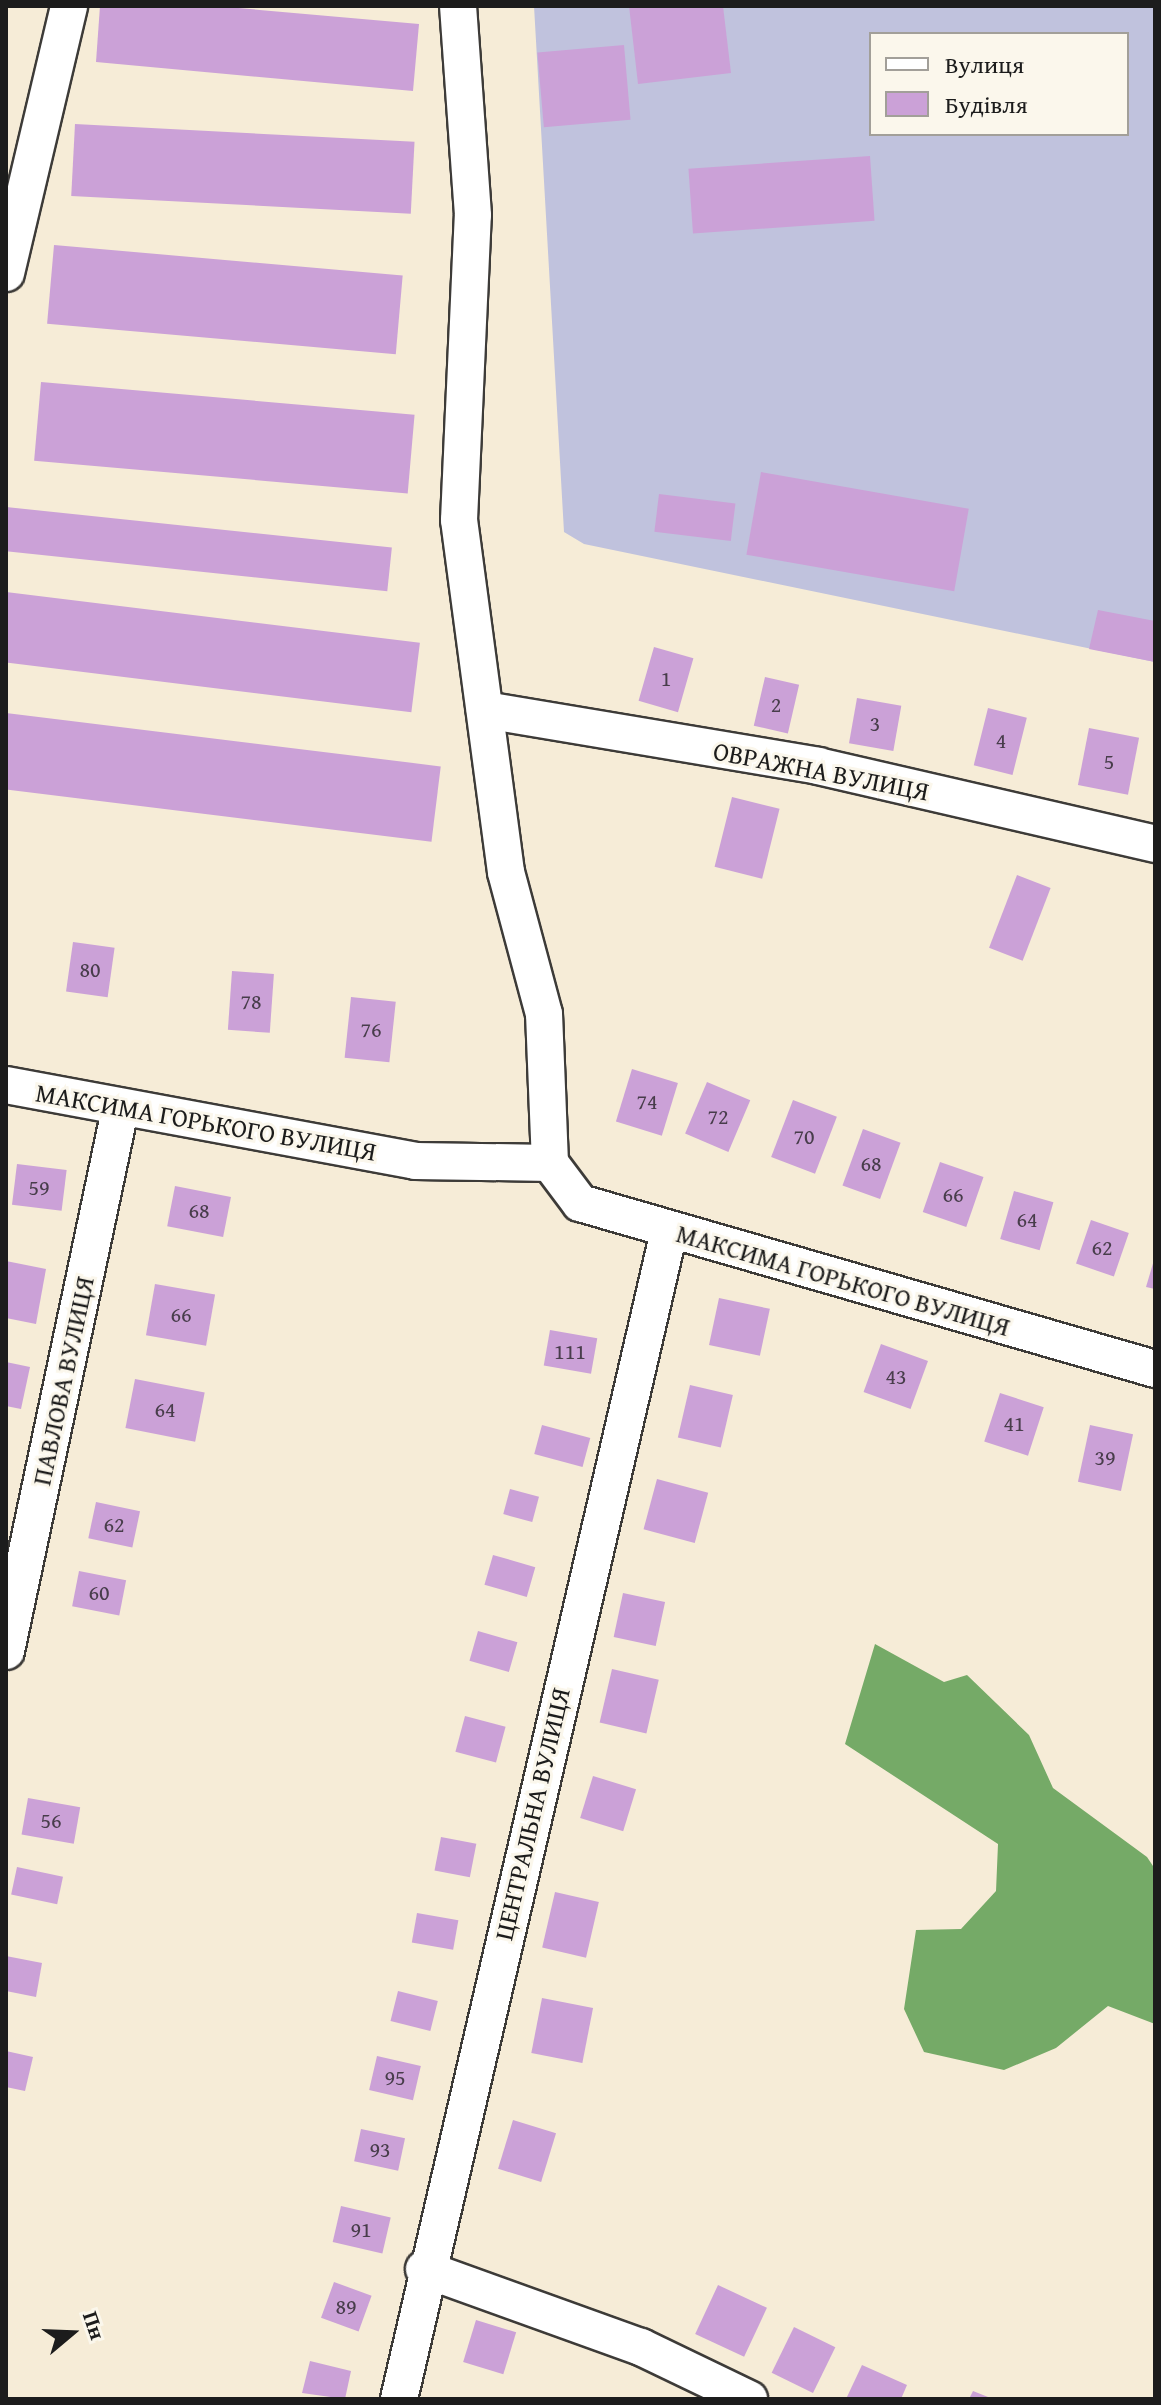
<!DOCTYPE html>
<html>
<head>
<meta charset="utf-8">
<style>
  body { margin:0 }
  #map { position:relative; width:1161px; height:2405px; overflow:hidden; background:#f6ecd7; font-family:"Gentium Book Plus",serif }
  div>[style] { position:absolute }
  .industrial>* { inset:0; background:#c0c2dd }
  .forest>* { inset:0; background:#75aa67 }
  .building>* { inset:0; background:#cba1d7; transform-origin:0 0 }
  .roads { filter:drop-shadow(2px 0 #3d3b38) drop-shadow(-2px 0 #3d3b38) drop-shadow(0 2px #3d3b38) drop-shadow(0 -2px #3d3b38) }
  .minor>* { height:36px; margin:-18px; padding:0 18px; transform-origin:18px; border-radius:18px; background:#fff }
  span { translate:-50% -50%; white-space:nowrap; text-align:center; line-height:1.15; -webkit-text-stroke:6px #fbf7ec; paint-order:stroke }
  .number-label { font-size:22px; color:#483d4b }
  .number-label span { -webkit-text-stroke-width:0 }
  .street-label { font-size:26px; color:#1c1c1c }
  .frame { position:absolute; inset:0; border:8px solid #1c1c1c; pointer-events:none }
  .legend { position:absolute; left:869px; top:32px; width:260px; height:104px; box-sizing:border-box; background:#fbf7ec; border:2px solid #a29f99; margin:0; padding:10px 14px; list-style:none; font-size:24px; color:#1c1c1c }
  .legend li { display:flex; align-items:center; gap:16px; height:40px }
  .legend b { width:40px; border:2px solid #a29f99 }
  .north { position:absolute; left:32px; top:2293px; width:80px; height:80px; -webkit-text-stroke:6px #fbf7ec; paint-order:stroke; rotate:71deg; font-size:22px; font-weight:700; line-height:32px; text-align:center; color:#1c1c1c }
  .north::after { content:''; display:block; margin:auto; width:28px; height:36px; background:#1c1c1c; clip-path:polygon(50% 0,100% 100%,50% 72%,0 100%) }
</style>
</head>
<body>
<div id="map">
  <div class="industrial">
    <i style="clip-path:polygon(evenodd,534px 6px,1155px 6px,1155px 662px,584px 544px,564px 532px,534px 6px,871px 34px,1127px 34px,1127px 134px,871px 134px,871px 34px)"></i>
  </div>
  <div class="forest">
    <i style="clip-path:polygon(875px 1644px,944px 1682px,967px 1675px,1029px 1735px,1053px 1788px,1147px 1857px,1155px 1869px,1155px 2024px,1108px 2006px,1056px 2048px,1004px 2070px,924px 2052px,904px 2009px,916px 1930px,961px 1929px,996px 1891px,998px 1844px,845px 1744px)"></i>
  </div>
  <div class="building">
    <i style="clip-path:polygon(100px 6px,215px 6px,419px 24px,413px 91px,96px 62px)"></i>
    <i style="clip-path:polygon(629px 6px,723px 6px,731px 73px,638px 84px)"></i>
    <i style="left:624px;top:45px;width:75px;height:87px;rotate:85deg"></i>
    <i style="left:75px;top:124px;width:340px;height:72px;rotate:3deg"></i>
    <i style="left:870px;top:156px;width:65px;height:182px;rotate:86deg"></i>
    <i style="left:54px;top:245px;width:350px;height:79px;rotate:5deg"></i>
    <i style="left:41px;top:382px;width:375px;height:79px;rotate:5deg"></i>
    <i style="left:761px;top:472px;width:211px;height:84px;rotate:10deg"></i>
    <i style="left:659px;top:494px;width:77px;height:38px;rotate:7deg"></i>
    <i style="left:6px;top:507px;width:388px;height:44px;rotate:6deg"></i>
    <i style="left:6px;top:592px;width:417px;height:70px;rotate:7deg"></i>
    <i style="clip-path:polygon(1098px 610px,1155px 621px,1155px 662px,1089px 649px)"></i>
    <i style="left:654px;top:647px;width:41px;height:56px;rotate:16deg"></i>
    <i style="left:765px;top:677px;width:35px;height:50px;rotate:13deg"></i>
    <i style="left:857px;top:698px;width:45px;height:46px;rotate:10deg"></i>
    <i style="left:988px;top:708px;width:40px;height:59px;rotate:14deg"></i>
    <i style="left:6px;top:713px;width:438px;height:76px;rotate:7deg"></i>
    <i style="left:1089px;top:728px;width:51px;height:58px;rotate:11deg"></i>
    <i style="left:732px;top:797px;width:49px;height:72px;rotate:14deg"></i>
    <i style="left:1017px;top:875px;width:36px;height:78px;rotate:21deg"></i>
    <i style="left:73px;top:942px;width:42px;height:50px;rotate:8deg"></i>
    <i style="left:232px;top:971px;width:42px;height:59px;rotate:4deg"></i>
    <i style="left:351px;top:997px;width:45px;height:61px;rotate:6deg"></i>
    <i style="left:632px;top:1069px;width:48px;height:55px;rotate:17deg"></i>
    <i style="left:707px;top:1082px;width:47px;height:56px;rotate:23deg"></i>
    <i style="left:793px;top:1100px;width:47px;height:61px;rotate:21deg"></i>
    <i style="left:863px;top:1129px;width:40px;height:60px;rotate:20deg"></i>
    <i style="left:940px;top:1162px;width:46px;height:53px;rotate:19deg"></i>
    <i style="left:17px;top:1164px;width:50px;height:41px;rotate:7deg"></i>
    <i style="left:175px;top:1186px;width:57px;height:41px;rotate:11deg"></i>
    <i style="left:1014px;top:1191px;width:41px;height:50px;rotate:16deg"></i>
    <i style="left:1091px;top:1220px;width:40px;height:46px;rotate:19deg"></i>
    <i style="clip-path:polygon(1154px 1260px,1155px 1261px,1155px 1289px,1146px 1287px)"></i>
    <i style="clip-path:polygon(6px 1261px,46px 1269px,36px 1324px,6px 1318px)"></i>
    <i style="left:155px;top:1284px;width:61px;height:52px;rotate:10deg"></i>
    <i style="left:719px;top:1298px;width:52px;height:48px;rotate:12deg"></i>
    <i style="left:550px;top:1330px;width:48px;height:36px;rotate:10deg"></i>
    <i style="left:881px;top:1344px;width:50px;height:51px;rotate:20deg"></i>
    <i style="clip-path:polygon(6px 1362px,30px 1367px,21px 1409px,6px 1406px)"></i>
    <i style="left:135px;top:1379px;width:71px;height:50px;rotate:11deg"></i>
    <i style="left:690px;top:1385px;width:44px;height:54px;rotate:13deg"></i>
    <i style="left:1000px;top:1393px;width:46px;height:51px;rotate:18deg"></i>
    <i style="left:542px;top:1425px;width:50px;height:30px;rotate:15deg"></i>
    <i style="left:1090px;top:1425px;width:44px;height:58px;rotate:12deg"></i>
    <i style="left:657px;top:1479px;width:53px;height:52px;rotate:15deg"></i>
    <i style="left:510px;top:1489px;width:30px;height:26px;rotate:15deg"></i>
    <i style="left:96px;top:1502px;width:45px;height:37px;rotate:12deg"></i>
    <i style="left:493px;top:1555px;width:44px;height:31px;rotate:16deg"></i>
    <i style="left:79px;top:1571px;width:48px;height:36px;rotate:11deg"></i>
    <i style="left:623px;top:1593px;width:43px;height:45px;rotate:12deg"></i>
    <i style="left:478px;top:1631px;width:41px;height:31px;rotate:16deg"></i>
    <i style="left:612px;top:1669px;width:48px;height:55px;rotate:13deg"></i>
    <i style="left:465px;top:1716px;width:42px;height:37px;rotate:15deg"></i>
    <i style="left:593px;top:1776px;width:45px;height:44px;rotate:17deg"></i>
    <i style="left:28px;top:1798px;width:53px;height:37px;rotate:10deg"></i>
    <i style="left:441px;top:1837px;width:36px;height:34px;rotate:11deg"></i>
    <i style="left:17px;top:1867px;width:47px;height:28px;rotate:12deg"></i>
    <i style="left:555px;top:1892px;width:45px;height:57px;rotate:13deg"></i>
    <i style="left:417px;top:1913px;width:42px;height:30px;rotate:10deg"></i>
    <i style="clip-path:polygon(6px 1956px,42px 1963px,36px 1997px,6px 1991px)"></i>
    <i style="left:398px;top:1991px;width:41px;height:31px;rotate:14deg"></i>
    <i style="left:542px;top:1998px;width:52px;height:56px;rotate:11deg"></i>
    <i style="clip-path:polygon(6px 2051px,33px 2057px,25px 2091px,6px 2087px)"></i>
    <i style="left:377px;top:2056px;width:45px;height:35px;rotate:13deg"></i>
    <i style="left:513px;top:2120px;width:45px;height:51px;rotate:17deg"></i>
    <i style="left:361px;top:2129px;width:45px;height:33px;rotate:12deg"></i>
    <i style="left:341px;top:2206px;width:51px;height:37px;rotate:13deg"></i>
    <i style="left:334px;top:2282px;width:40px;height:38px;rotate:20deg"></i>
    <i style="left:718px;top:2285px;width:54px;height:54px;rotate:25deg"></i>
    <i style="left:476px;top:2320px;width:42px;height:44px;rotate:17deg"></i>
    <i style="left:794px;top:2327px;width:46px;height:51px;rotate:26deg"></i>
    <i style="clip-path:polygon(310px 2361px,351px 2371px,345px 2399px,302px 2393px)"></i>
    <i style="clip-path:polygon(862px 2365px,907px 2385px,901px 2399px,846px 2399px)"></i>
    <i style="clip-path:polygon(973px 2391px,993px 2399px,969px 2399px)"></i>
  </div>
  <div class="roads">
    <div class="minor">
      <i style="left:6px;top:273px;width:274px;rotate:-76.7deg"></i>
      <i style="left:485px;top:710px;width:338px;rotate:9.5deg"></i>
      <i style="left:818px;top:766px;width:346px;rotate:13deg"></i>
      <i style="left:6px;top:1085px;width:416px;rotate:10.5deg"></i>
      <i style="left:415px;top:1161px;width:135px;rotate:0.8deg"></i>
      <i style="left:550px;top:1163px;width:149px;rotate:-92.3deg"></i>
      <i style="left:544px;top:1014px;width:147px;rotate:-105deg"></i>
      <i style="left:506px;top:872px;width:355px;rotate:-97.6deg"></i>
      <i style="left:459px;top:520px;width:305px;rotate:-87.4deg"></i>
      <i style="left:473px;top:215px;width:210px;rotate:-94.1deg"></i>
      <i style="left:550px;top:1163px;width:50px;rotate:53.1deg"></i>
      <i style="left:580px;top:1203px;width:598px;rotate:16.1deg"></i>
      <i style="left:6px;top:1651px;width:553px;rotate:-78.1deg"></i>
      <i style="left:424px;top:2269px;width:231px;rotate:19.8deg"></i>
      <i style="left:641px;top:2347px;width:120px;rotate:25.7deg"></i>
      <i style="left:399px;top:2399px;width:1199px;rotate:-76.98deg"></i>
    </div>
  </div>
  <div class="number-label">
    <span style="left:666px;top:679px">1</span>
    <span style="left:776px;top:705px">2</span>
    <span style="left:875px;top:724px">3</span>
    <span style="left:1001px;top:741px">4</span>
    <span style="left:1109px;top:762px">5</span>
    <span style="left:90px;top:970px">80</span>
    <span style="left:251px;top:1002px">78</span>
    <span style="left:371px;top:1030px">76</span>
    <span style="left:647px;top:1102px">74</span>
    <span style="left:718px;top:1117px">72</span>
    <span style="left:804px;top:1137px">70</span>
    <span style="left:871px;top:1164px">68</span>
    <span style="left:39px;top:1188px">59</span>
    <span style="left:953px;top:1195px">66</span>
    <span style="left:199px;top:1211px">68</span>
    <span style="left:1027px;top:1220px">64</span>
    <span style="left:1102px;top:1248px">62</span>
    <span style="left:181px;top:1315px">66</span>
    <span style="left:570px;top:1352px">111</span>
    <span style="left:896px;top:1377px">43</span>
    <span style="left:165px;top:1410px">64</span>
    <span style="left:1014px;top:1424px">41</span>
    <span style="left:1105px;top:1458px">39</span>
    <span style="left:114px;top:1525px">62</span>
    <span style="left:99px;top:1593px">60</span>
    <span style="left:51px;top:1821px">56</span>
    <span style="left:395px;top:2078px">95</span>
    <span style="left:380px;top:2150px">93</span>
    <span style="left:361px;top:2230px">91</span>
    <span style="left:346px;top:2307px">89</span>
  </div>
  <div class="street-label">
    <span style="left:821px;top:771px;rotate:11deg">ОВРАЖНА ВУЛИЦЯ</span>
    <span style="left:206px;top:1122px;rotate:10deg">МАКСИМА ГОРЬКОГО ВУЛИЦЯ</span>
    <span style="left:843px;top:1280px;rotate:16deg">МАКСИМА ГОРЬКОГО ВУЛИЦЯ</span>
    <span style="left:63px;top:1381px;rotate:-78deg">ПАВЛОВА ВУЛИЦЯ</span>
    <span style="left:532px;top:1814px;rotate:-77deg">ЦЕНТРАЛЬНА ВУЛИЦЯ</span>
  </div>
  <div class="frame"></div>
  <ul class="legend">
  <li><b style="height:10px;background:#fff"></b>Вулиця</li>
  <li><b style="height:22px;background:#cba1d7"></b>Будівля</li>
  </ul>
  <div class="north">Пн</div>
</div>
</body>
</html>
